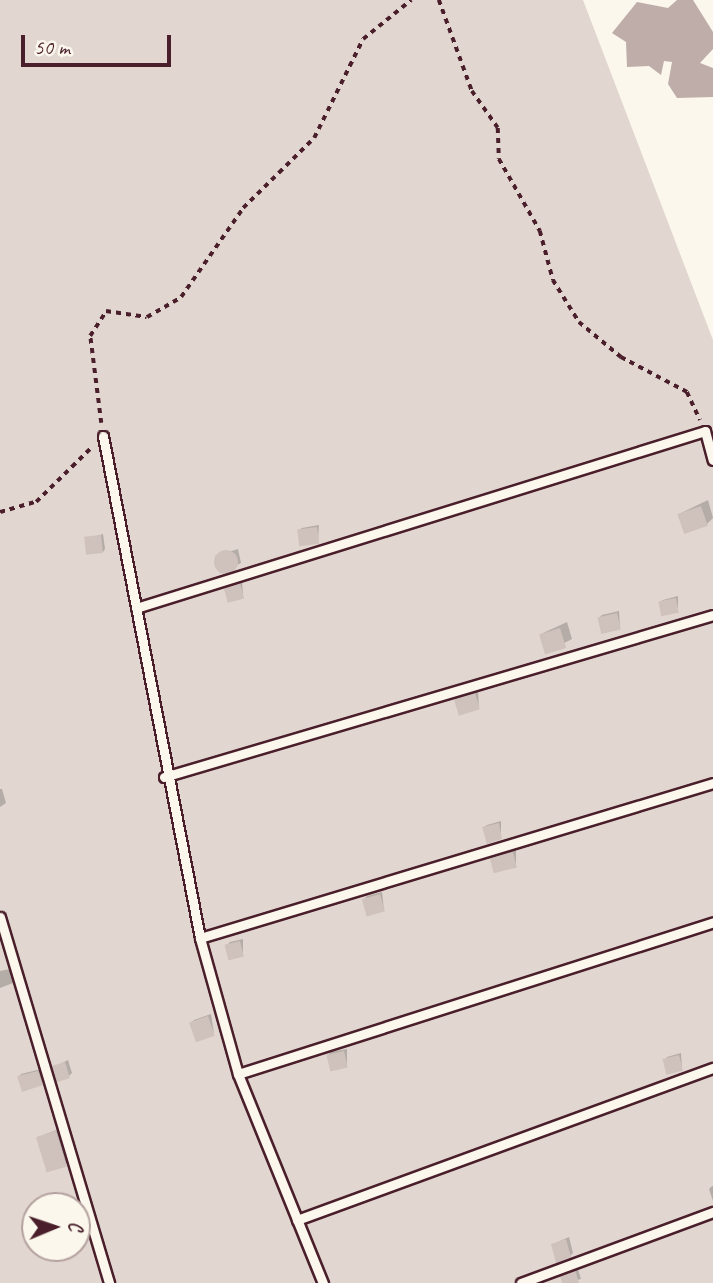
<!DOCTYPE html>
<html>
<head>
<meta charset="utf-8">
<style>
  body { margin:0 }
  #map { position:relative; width:713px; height:1283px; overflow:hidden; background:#fbf7ec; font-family:Caveat,sans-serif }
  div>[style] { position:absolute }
  .green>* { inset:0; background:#e2d7d0 }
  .water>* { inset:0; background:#bfadaa }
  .shadow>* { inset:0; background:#0003 }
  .building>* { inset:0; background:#cfc2bc; transform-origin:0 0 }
  .round { border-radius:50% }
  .path>* { height:3.5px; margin-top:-1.75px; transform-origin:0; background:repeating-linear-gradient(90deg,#4a1f2b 0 5px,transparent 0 10px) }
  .roads { filter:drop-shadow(2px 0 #4a1f2b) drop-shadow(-2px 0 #4a1f2b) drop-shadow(0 2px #4a1f2b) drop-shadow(0 -2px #4a1f2b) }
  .lane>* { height:9px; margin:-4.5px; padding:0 4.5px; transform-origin:4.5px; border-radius:4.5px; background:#fbf7ec }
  span { translate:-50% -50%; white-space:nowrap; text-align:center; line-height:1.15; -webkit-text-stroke:5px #fbf7ec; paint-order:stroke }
  .north { position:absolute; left:21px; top:1192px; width:70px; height:70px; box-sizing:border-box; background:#fbf7ec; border:2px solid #b4a19f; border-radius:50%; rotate:88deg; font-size:19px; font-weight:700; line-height:28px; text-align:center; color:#4a1f2b }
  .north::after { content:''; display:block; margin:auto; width:24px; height:32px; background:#4a1f2b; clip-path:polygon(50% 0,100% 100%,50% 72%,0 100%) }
  .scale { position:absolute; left:21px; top:35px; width:150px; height:32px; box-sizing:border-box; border:4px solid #4a1f2b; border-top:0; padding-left:9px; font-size:21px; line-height:24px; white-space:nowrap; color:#4a1f2b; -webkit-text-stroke:5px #fbf7ec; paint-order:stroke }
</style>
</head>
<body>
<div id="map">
  <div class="green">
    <i style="clip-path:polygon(evenodd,0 0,583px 0,713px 340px,713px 1283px,0 1283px,0 0,35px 1206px,77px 1206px,77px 1248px,35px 1248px,35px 1206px)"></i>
  </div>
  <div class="water">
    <i style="clip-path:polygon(677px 0,693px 0,713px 32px,713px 49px,700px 63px,713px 68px,713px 97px,677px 98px,668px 84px,672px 62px,664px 61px,661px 75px,649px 66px,627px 67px,626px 42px,612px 33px,637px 2px,668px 8px)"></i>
  </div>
  <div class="shadow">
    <i style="clip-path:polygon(708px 500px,713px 518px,707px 524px,679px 514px)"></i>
    <i style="clip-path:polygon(319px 525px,318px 542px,299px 530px,302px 528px)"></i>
    <i style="clip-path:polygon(103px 534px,105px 549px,103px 552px,86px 539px)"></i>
    <i style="clip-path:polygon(238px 549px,241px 563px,220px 573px,215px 556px)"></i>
    <i style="clip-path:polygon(242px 581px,243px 596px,226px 588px,229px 586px)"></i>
    <i style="clip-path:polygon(678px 596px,678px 612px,660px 602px,663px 600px)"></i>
    <i style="clip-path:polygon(619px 611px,620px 628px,599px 618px,602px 615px)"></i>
    <i style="clip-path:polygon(567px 622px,572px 639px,547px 652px,541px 634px)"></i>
    <i style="clip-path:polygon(478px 691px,479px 708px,456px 699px,459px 696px)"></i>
    <i style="clip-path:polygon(2px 789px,6px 803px,0 807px,0 789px)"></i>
    <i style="clip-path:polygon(501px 821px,501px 838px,484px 827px,487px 825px)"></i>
    <i style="clip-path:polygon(516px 850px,516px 866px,492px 858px,495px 855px)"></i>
    <i style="clip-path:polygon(382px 892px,384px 910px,364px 899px,367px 896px)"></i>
    <i style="clip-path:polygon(243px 939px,243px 955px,227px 945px,230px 942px)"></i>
    <i style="clip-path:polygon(10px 969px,13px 983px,0 988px,0 971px)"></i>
    <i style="clip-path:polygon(211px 1014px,214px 1034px,191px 1023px,194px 1020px)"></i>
    <i style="clip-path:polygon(347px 1049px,347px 1067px,328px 1055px,331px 1052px)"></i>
    <i style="clip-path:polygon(681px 1053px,682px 1069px,665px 1060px,667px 1057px)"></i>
    <i style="clip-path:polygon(68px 1060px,72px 1073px,69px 1076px,54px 1067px)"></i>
    <i style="clip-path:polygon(41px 1069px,42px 1084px,19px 1077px,21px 1074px)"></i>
    <i style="clip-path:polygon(59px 1129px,69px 1161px,66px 1164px,38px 1137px)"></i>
    <i style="clip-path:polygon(712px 1186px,713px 1186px,713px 1201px,709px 1189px)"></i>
    <i style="clip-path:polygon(569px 1237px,573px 1253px,570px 1256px,553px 1244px)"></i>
    <i style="clip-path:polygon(578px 1269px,581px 1279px,564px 1283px,562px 1277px)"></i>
  </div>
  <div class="building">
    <i style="left:701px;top:506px;width:21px;height:25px;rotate:71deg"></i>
    <i style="left:317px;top:527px;width:17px;height:20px;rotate:83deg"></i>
    <i style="left:101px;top:535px;width:18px;height:17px;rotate:84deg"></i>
    <i class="round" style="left:214px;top:550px;width:24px;height:24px"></i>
    <i style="left:240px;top:583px;width:16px;height:17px;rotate:75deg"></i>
    <i style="left:676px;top:598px;width:15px;height:18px;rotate:79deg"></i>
    <i style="left:617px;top:613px;width:17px;height:20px;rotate:77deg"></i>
    <i style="left:560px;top:628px;width:21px;height:22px;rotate:73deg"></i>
    <i style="left:475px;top:693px;width:17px;height:22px;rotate:73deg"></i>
    <i style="clip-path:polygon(499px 823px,502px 839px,487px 844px,482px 827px)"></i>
    <i style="left:513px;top:852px;width:16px;height:24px;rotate:76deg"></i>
    <i style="left:380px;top:894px;width:18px;height:19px;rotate:74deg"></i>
    <i style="left:240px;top:941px;width:16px;height:16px;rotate:76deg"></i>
    <i style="left:208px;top:1016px;width:21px;height:20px;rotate:71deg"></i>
    <i style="left:344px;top:1051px;width:17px;height:18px;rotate:77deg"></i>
    <i style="left:679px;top:1055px;width:16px;height:17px;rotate:76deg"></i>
    <i style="left:65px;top:1062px;width:17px;height:14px;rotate:73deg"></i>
    <i style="clip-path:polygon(38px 1071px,43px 1085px,22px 1092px,17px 1076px)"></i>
    <i style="left:56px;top:1131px;width:37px;height:21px;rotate:73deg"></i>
    <i style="clip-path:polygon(566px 1239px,571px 1257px,556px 1263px,551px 1244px)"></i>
    <i style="clip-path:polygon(575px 1270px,579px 1283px,562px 1283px,560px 1276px)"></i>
  </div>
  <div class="path">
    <i style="left:439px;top:0;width:97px;rotate:70.1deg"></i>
    <i style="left:472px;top:91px;width:45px;rotate:54.9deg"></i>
    <i style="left:498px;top:128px;width:31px;rotate:88deg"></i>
    <i style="left:499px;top:159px;width:83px;rotate:60.3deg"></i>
    <i style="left:540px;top:231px;width:51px;rotate:75.1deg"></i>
    <i style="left:553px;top:280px;width:49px;rotate:58.2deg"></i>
    <i style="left:579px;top:322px;width:55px;rotate:39.8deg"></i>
    <i style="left:621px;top:357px;width:75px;rotate:27.9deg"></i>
    <i style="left:687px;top:392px;width:31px;rotate:65deg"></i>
    <i style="left:101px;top:423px;width:88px;rotate:-97.2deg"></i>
    <i style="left:90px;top:336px;width:30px;rotate:-57deg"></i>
    <i style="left:106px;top:311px;width:41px;rotate:8.3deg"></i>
    <i style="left:147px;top:317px;width:39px;rotate:-30deg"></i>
    <i style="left:181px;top:297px;width:108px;rotate:-55.1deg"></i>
    <i style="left:243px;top:208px;width:100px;rotate:-44.6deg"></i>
    <i style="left:314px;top:138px;width:110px;rotate:-63.7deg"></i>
    <i style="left:363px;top:39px;width:62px;rotate:-39.1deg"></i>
    <i style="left:0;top:512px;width:37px;rotate:-16deg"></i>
    <i style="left:36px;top:502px;width:78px;rotate:-44.5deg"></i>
  </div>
  <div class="roads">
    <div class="lane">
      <i style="left:103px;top:436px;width:511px;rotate:79.06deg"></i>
      <i style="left:200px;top:938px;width:141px;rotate:74.4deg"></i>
      <i style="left:238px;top:1074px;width:226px;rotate:67.9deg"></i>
      <i style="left:136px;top:608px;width:596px;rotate:-17.28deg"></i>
      <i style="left:705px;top:431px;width:30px;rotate:75deg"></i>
      <i style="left:164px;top:777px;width:572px;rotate:-16.44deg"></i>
      <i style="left:0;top:917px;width:382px;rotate:73.4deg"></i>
      <i style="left:200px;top:938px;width:536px;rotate:-16.81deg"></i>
      <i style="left:238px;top:1074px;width:499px;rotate:-17.7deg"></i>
      <i style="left:297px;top:1220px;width:443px;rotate:-20.1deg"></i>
      <i style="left:521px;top:1283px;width:205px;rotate:-20.3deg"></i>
    </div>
  </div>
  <div class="north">С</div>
  <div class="scale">50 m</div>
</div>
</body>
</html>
